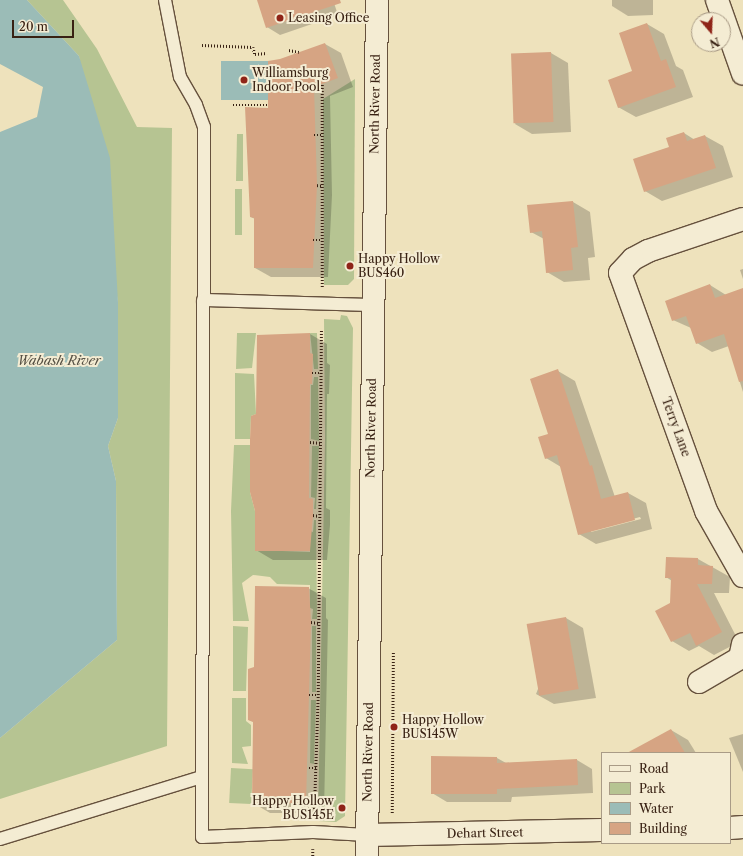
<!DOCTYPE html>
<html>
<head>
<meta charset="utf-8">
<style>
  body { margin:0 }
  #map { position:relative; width:743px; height:856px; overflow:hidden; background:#eee2bc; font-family:"Libre Caslon Text",serif }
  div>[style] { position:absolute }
  .green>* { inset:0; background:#b6c492; transform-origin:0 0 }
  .water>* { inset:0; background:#9bbcb7; transform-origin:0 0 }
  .shadow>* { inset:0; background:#0003 }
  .building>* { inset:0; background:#d6a483; transform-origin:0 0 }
  .path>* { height:2.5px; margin-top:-1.25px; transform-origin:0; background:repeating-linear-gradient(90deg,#382113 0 1px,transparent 0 3px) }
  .roads { filter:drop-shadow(1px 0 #66513d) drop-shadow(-1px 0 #66513d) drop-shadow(0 1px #66513d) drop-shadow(0 -1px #66513d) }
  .service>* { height:12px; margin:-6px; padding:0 6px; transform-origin:6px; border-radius:6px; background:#f4ecd3 }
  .minor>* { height:22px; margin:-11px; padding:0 11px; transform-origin:11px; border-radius:11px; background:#f4ecd3 }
  .secondary>* { height:22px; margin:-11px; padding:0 11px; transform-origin:11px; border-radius:11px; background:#f4ecd3 }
  .dots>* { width:11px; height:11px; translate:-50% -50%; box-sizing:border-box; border:2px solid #f4ecd3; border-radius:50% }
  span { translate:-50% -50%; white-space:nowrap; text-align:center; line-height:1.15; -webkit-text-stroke:4px #f4ecd3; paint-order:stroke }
  .poi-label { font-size:12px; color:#382113 }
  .left { translate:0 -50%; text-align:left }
  .right { translate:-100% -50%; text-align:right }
  .street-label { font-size:12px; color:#382113 }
  .water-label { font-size:13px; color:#565044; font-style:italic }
  .legend { position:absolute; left:601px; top:752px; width:130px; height:92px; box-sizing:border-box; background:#f4ecd3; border:1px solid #a99b86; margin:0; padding:5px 7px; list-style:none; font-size:12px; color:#382113 }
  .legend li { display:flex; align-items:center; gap:8px; height:20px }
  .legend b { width:20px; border:1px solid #a99b86 }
  .north { position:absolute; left:691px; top:12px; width:40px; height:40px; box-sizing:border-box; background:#f4ecd3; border:1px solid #a99b86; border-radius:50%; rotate:161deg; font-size:11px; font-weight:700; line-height:16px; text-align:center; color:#382113 }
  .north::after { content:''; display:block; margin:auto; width:14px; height:18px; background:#8f2418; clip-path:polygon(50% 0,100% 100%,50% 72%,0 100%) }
  .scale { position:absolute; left:12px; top:20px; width:62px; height:18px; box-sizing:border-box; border:2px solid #382113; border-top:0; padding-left:5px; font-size:12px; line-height:14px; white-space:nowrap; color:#382113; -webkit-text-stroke:3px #f4ecd3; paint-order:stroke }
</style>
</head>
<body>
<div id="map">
  <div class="green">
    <i style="clip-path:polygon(27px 0,63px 0,97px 49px,137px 127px,172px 128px,167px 746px,0 799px,0 738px,117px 640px,116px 481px,108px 446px,118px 418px,118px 302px,79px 56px)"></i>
    <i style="clip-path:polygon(355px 79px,354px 279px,348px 285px,324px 285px,323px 99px)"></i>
    <i style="clip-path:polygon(237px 134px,243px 134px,243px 181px,236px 181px)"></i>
    <i style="left:235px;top:189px;width:7px;height:46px"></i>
    <i style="clip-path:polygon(341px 315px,347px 316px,353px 328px,345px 816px,336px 822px,318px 821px,325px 438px,324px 319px,340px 320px)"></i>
    <i style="clip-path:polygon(237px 333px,256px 333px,252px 368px,236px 369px)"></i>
    <i style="clip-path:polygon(310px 333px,317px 333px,318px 369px,314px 369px)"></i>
    <i style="clip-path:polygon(235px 373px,254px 374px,256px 414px,251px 416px,250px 439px,235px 439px)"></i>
    <i style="clip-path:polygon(314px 377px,318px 377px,319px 441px,311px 439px,311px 385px,313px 385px)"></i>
    <i style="clip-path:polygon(234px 445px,250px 445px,250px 492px,255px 511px,255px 550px,310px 552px,310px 531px,313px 532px,314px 520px,316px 520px,317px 619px,312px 619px,313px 609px,310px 608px,310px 585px,277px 584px,270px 577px,253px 575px,242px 583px,249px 621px,233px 621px,231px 511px)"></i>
    <i style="clip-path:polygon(312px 446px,319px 446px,316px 509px,314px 509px,315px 498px,311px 497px)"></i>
    <i style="clip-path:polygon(233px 626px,248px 627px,246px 691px,233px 691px)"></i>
    <i style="left:312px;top:626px;width:4px;height:66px"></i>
    <i style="clip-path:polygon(232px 698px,246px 698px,246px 721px,251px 725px,251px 746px,242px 747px,248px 764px,232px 763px)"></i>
    <i style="clip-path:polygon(311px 700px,316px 700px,314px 764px,310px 763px)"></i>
    <i style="left:231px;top:768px;width:22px;height:35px;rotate:3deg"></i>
  </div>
  <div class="water">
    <i style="clip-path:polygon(0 0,27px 0,79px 56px,110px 158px,118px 302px,118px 418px,108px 446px,116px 481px,117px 640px,0 738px,0 132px,37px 117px,43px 87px,0 64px)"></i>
    <i style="left:221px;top:61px;width:47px;height:39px"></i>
  </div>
  <div class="shadow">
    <i style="clip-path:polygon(258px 0,333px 0,338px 15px,280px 35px,267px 27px)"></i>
    <i style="clip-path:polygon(612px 0,653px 0,653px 15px,628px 16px,612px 6px)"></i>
    <i style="clip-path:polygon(647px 24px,664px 34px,676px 66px,683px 70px,693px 97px,636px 117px,618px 107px,634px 72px)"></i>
    <i style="clip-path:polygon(325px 44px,341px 53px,353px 87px,330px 96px,332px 195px,328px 277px,271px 277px,255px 268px,255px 219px,251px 217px,269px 109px)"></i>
    <i style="clip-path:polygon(551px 53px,568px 63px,571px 132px,532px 134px,515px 124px)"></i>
    <i style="clip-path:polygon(684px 133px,695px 140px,705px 136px,723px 146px,733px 177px,662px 201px,645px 191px,671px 148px)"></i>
    <i style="clip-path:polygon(573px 202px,590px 212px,595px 257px,588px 258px,590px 280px,564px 282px,547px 272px,544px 239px,531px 232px)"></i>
    <i style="clip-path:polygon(743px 269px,743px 279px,740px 270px)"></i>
    <i style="clip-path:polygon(710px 285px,726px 295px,743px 289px,743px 341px,712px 352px,697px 343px,691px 328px,673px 320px)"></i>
    <i style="clip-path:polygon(310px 334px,327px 344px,327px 363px,330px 365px,329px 394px,327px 394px,326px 508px,330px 510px,330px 525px,327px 560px,273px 560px,256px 550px,258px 336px)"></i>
    <i style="clip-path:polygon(743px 360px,743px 392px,734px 363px)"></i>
    <i style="clip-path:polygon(evenodd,558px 371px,575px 381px,615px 497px,628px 493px,646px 503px,652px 529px,596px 544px,579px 534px,561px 467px,546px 458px,558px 371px,640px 517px,641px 519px,591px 532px,591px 530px,640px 517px)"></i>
    <i style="clip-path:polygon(698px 559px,730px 577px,729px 593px,714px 593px,739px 642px,714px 655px,699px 646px,689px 651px,672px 641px,672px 581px,666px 577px)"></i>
    <i style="clip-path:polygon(308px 588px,326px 598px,326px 618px,328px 620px,324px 813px,270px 813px,253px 803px,254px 722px,249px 720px)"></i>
    <i style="clip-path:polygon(566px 618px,583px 628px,596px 698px,554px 704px,536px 694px)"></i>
    <i style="clip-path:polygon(671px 730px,688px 740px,696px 753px,645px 753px)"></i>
    <i style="clip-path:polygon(743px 734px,743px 772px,729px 738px)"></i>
    <i style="clip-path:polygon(497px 758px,506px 763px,577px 760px,592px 769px,593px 793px,512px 797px,511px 802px,447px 802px,432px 793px)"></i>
  </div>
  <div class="building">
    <i style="clip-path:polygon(257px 0,340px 0,341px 3px,266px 28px)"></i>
    <i style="clip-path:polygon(647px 23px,661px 61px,666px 59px,676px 87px,618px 108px,608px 80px,632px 71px,619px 33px)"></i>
    <i style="clip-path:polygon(325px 43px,338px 78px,314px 87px,317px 185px,313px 268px,254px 268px,254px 218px,250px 217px,245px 107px,268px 108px,268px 61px,280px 59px)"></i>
    <i style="left:551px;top:52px;width:70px;height:40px;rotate:88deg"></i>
    <i style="clip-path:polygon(684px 132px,687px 141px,705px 135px,716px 168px,644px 192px,633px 159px,669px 147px,666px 138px)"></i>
    <i style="clip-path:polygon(573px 201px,578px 247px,571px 248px,573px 270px,546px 273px,542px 231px,530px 233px,527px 205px)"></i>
    <i style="clip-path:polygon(710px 284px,715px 298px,743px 288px,743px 381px,739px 382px,724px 334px,696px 344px,686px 316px,672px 321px,665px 301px)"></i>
    <i style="clip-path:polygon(310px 333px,310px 353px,313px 354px,312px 384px,310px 384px,309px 498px,313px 499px,313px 515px,310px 551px,255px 551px,255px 511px,250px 492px,250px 439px,251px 416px,256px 414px,257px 335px)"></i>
    <i style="clip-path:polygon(558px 369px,590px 466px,592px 465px,601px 499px,628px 492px,635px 520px,578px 535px,557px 455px,545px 459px,538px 437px,548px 434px,530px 379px)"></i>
    <i style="clip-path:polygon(666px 557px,698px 558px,698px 565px,713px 566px,712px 584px,697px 584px,722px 632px,696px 646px,690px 633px,671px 642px,655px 611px,670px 603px,671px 578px,665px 578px)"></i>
    <i style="clip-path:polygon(255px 586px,309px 587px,311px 622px,306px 803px,252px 804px,253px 722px,248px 720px,248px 669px,254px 667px)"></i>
    <i style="left:566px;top:617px;width:73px;height:40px;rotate:80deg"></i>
    <i style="clip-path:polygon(671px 729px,685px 753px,627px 753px)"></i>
    <i style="clip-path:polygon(431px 756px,497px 757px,497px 763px,577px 759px,578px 785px,497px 789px,497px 794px,431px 794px)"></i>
  </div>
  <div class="path">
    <i style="left:202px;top:45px;width:51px;rotate:2.2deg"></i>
    <i style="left:253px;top:47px;width:7px;rotate:74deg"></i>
    <i style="left:255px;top:54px;width:12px;rotate:-5deg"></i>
    <i style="left:289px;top:50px;width:10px;rotate:11deg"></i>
    <i style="left:233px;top:105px;width:36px"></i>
    <i style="left:314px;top:135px;width:8px"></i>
    <i style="left:317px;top:185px;width:5px;rotate:11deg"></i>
    <i style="left:313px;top:240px;width:9px"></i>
    <i style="left:322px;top:287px;width:203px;rotate:-90deg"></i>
    <i style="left:312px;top:373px;width:8px"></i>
    <i style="left:310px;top:442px;width:12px;rotate:5deg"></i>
    <i style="left:313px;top:515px;width:6px;rotate:9deg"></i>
    <i style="left:311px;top:622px;width:8px;rotate:7deg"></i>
    <i style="left:309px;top:695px;width:9px"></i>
    <i style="left:309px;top:768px;width:7px"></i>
    <i style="left:392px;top:813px;width:161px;rotate:-89.6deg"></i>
    <i style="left:314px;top:815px;width:120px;rotate:-88.1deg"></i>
    <i style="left:318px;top:695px;width:366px;rotate:-89.5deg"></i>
    <i style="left:313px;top:849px;width:7px;rotate:90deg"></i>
  </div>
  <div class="roads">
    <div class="service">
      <i style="left:165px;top:0;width:78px;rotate:79deg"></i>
      <i style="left:180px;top:77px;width:32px;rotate:60deg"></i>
      <i style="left:196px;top:105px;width:23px;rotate:70deg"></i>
      <i style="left:204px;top:127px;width:710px;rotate:90.16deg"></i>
      <i style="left:202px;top:837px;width:111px;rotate:-2.6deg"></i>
      <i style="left:313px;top:832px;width:54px;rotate:3.2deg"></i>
      <i style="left:203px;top:300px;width:169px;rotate:1.7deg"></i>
      <i style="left:0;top:839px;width:210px;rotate:-17.1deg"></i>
    </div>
    <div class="minor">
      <i style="left:717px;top:0;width:78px;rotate:70.6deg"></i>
      <i style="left:743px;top:219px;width:100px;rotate:161.4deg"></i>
      <i style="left:648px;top:251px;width:17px;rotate:152deg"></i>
      <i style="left:633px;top:259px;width:19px;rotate:133deg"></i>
      <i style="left:620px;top:273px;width:253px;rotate:70.1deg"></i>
      <i style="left:706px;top:511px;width:75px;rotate:60.4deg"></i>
      <i style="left:699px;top:682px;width:48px;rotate:-30.3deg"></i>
      <i style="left:740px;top:658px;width:14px;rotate:-78deg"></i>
      <i style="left:730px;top:828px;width:13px;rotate:-4deg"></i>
      <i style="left:367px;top:835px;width:235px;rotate:-1.2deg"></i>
    </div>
    <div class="secondary">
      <i style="left:367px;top:856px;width:856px;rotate:-89.33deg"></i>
    </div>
  </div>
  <div class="dots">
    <i style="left:280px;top:18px;background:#8f2418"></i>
    <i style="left:244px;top:80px;background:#8f2418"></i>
    <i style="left:350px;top:266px;background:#8f2418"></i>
    <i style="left:394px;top:727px;background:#8f2418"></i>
    <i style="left:342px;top:808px;background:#8f2418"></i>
  </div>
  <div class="poi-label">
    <span class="left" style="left:288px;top:18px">Leasing Office</span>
    <span class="left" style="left:252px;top:80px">Williamsburg<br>Indoor Pool</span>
    <span class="left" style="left:358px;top:266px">Happy Hollow<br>BUS460</span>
    <span class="left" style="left:402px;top:727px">Happy Hollow<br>BUS145W</span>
    <span class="right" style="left:334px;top:808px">Happy Hollow<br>BUS145E</span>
  </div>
  <div class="street-label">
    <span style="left:375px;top:104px;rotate:-89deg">North River Road</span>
    <span style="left:676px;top:427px;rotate:70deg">Terry Lane</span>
    <span style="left:371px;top:428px;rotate:-89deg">North River Road</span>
    <span style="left:368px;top:752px;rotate:-89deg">North River Road</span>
    <span style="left:485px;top:833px;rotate:-1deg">Dehart Street</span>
  </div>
  <div class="water-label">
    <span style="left:59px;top:360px">Wabash River</span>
  </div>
  <ul class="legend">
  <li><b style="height:5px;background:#f4ecd3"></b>Road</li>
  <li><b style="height:11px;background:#b6c492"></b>Park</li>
  <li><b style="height:11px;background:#9bbcb7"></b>Water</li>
  <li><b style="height:11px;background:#d6a483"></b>Building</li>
  </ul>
  <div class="north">N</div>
  <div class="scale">20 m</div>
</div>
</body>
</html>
